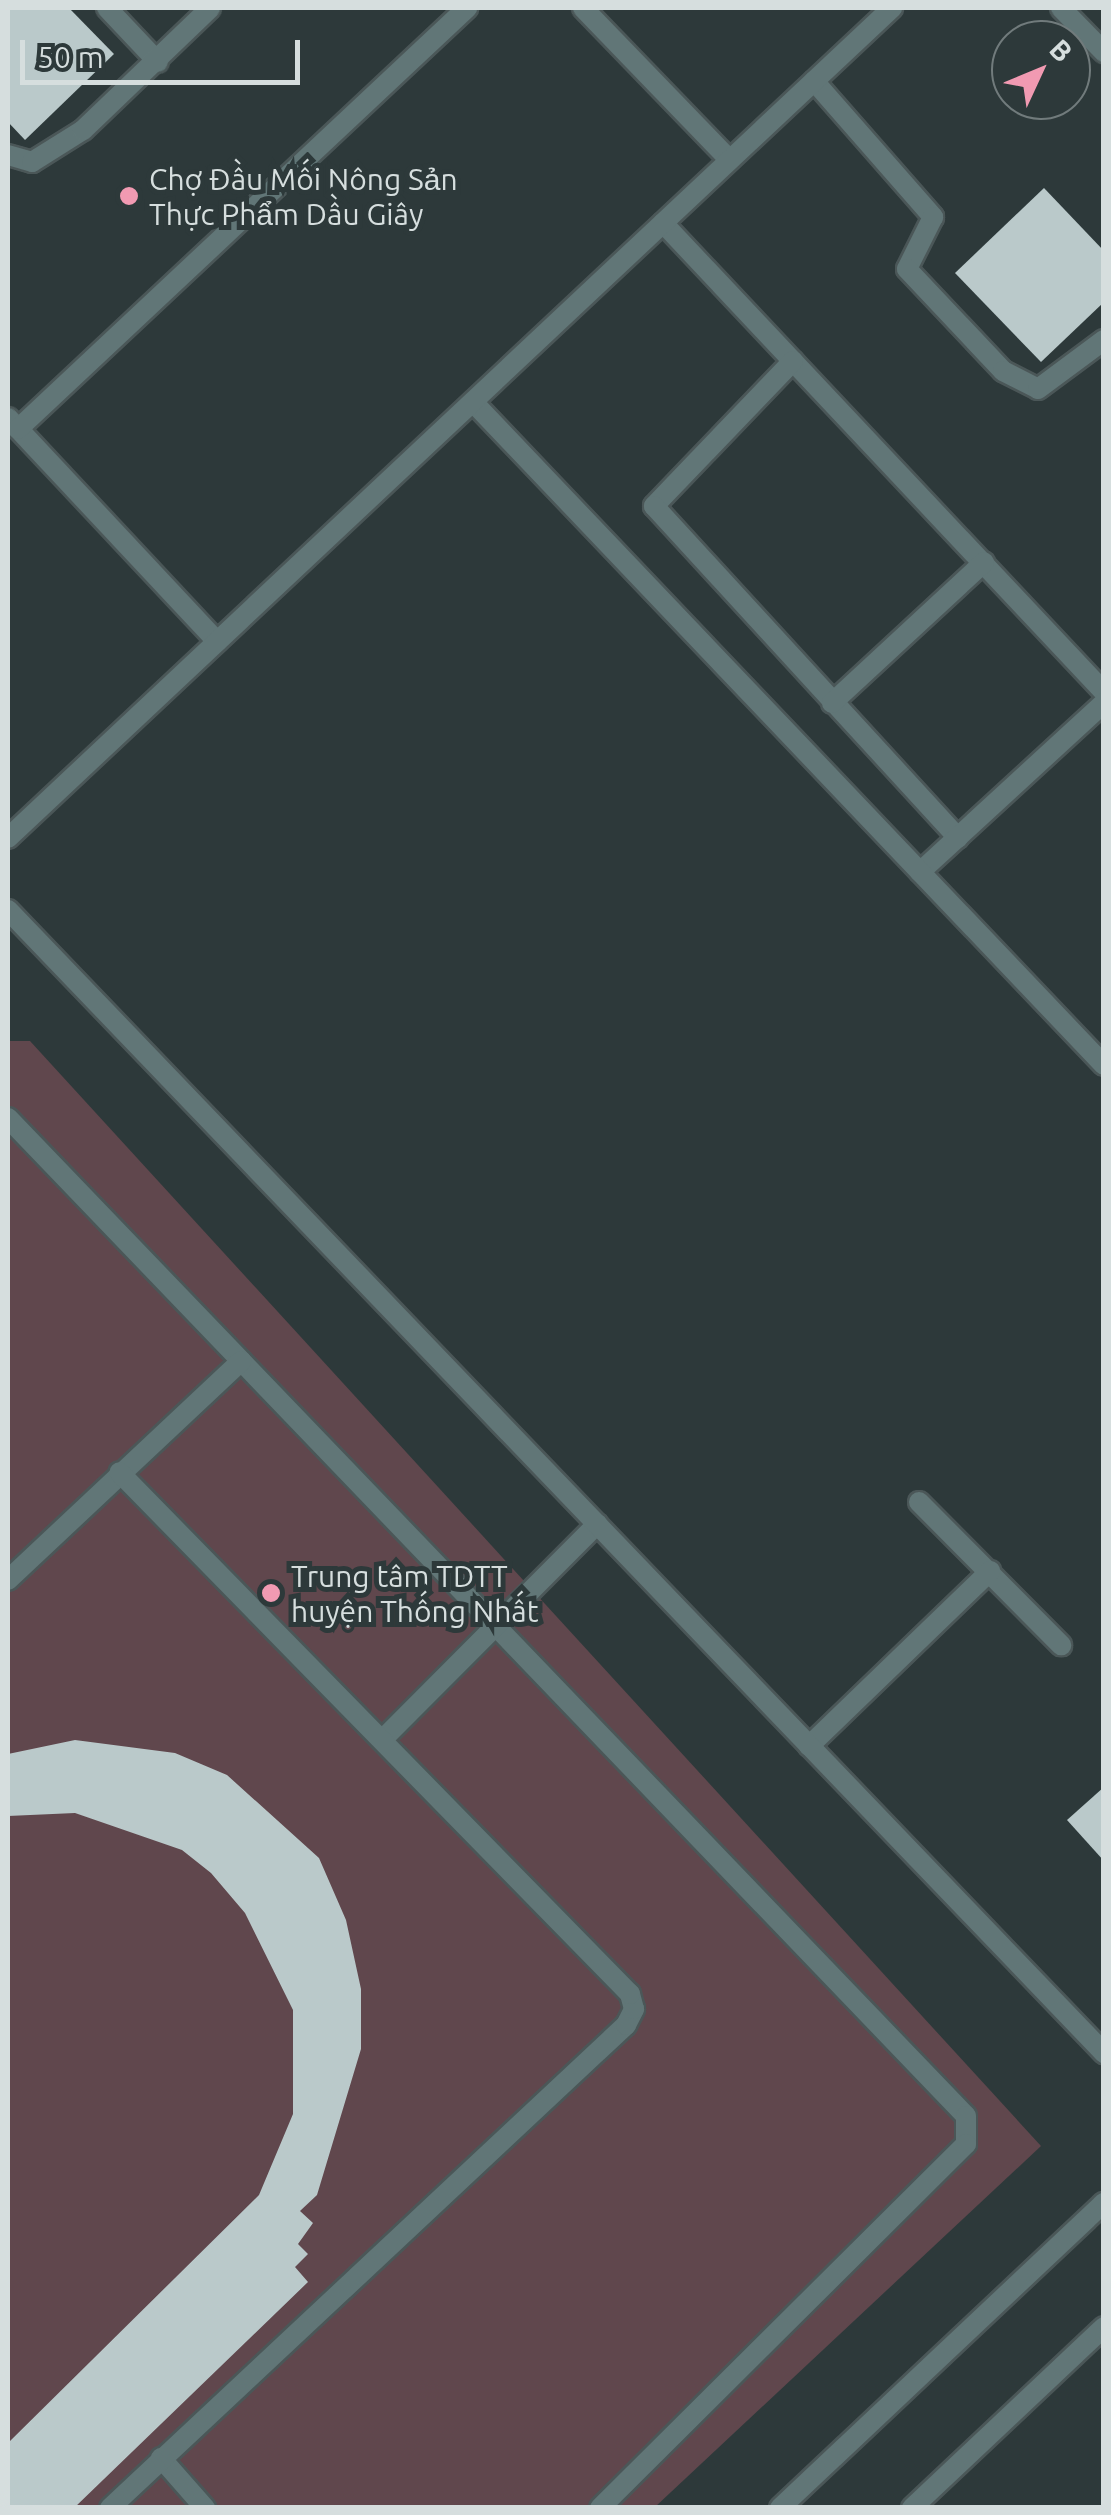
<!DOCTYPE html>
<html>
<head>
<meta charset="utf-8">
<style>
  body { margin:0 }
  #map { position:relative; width:1111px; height:2515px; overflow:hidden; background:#2d393a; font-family:Ubuntu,sans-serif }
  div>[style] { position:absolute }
  .green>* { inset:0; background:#60474d }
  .building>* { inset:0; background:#bac9ca }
  .roads { filter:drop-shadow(2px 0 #4b5758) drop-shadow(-2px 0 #4b5758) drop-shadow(0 2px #4b5758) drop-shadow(0 -2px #4b5758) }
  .lane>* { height:20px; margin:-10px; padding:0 10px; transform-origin:10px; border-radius:10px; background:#617677 }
  .street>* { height:20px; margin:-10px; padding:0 10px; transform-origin:10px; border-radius:10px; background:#617677 }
  .dots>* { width:28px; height:28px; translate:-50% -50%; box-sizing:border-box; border:5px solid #2d393a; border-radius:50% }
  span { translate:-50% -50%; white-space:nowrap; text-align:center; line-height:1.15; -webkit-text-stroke:10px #2d393a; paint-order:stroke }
  .poi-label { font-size:30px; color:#d6dede }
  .left { translate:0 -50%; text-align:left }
  .frame { position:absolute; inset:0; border:10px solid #d6dede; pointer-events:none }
  .north { position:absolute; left:991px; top:20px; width:100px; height:100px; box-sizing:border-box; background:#2d393a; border:2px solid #717b7c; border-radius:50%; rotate:46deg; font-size:28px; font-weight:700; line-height:40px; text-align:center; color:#d6dede }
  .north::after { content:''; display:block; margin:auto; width:35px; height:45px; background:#f19ab2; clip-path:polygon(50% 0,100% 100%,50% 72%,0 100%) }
  .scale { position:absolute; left:20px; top:40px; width:280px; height:45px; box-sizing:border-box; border:5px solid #d6dede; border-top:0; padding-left:12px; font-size:30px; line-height:35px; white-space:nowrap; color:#d6dede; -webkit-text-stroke:8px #2d393a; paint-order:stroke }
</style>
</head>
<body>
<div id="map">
  <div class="green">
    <i style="clip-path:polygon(8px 1041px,30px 1041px,1041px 2146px,655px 2507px,8px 2508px)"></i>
  </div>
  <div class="building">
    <i style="clip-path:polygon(8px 8px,69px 8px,114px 54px,25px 140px,8px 122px)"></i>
    <i style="clip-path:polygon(1044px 188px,1104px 251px,1104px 302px,1041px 362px,955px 273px)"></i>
    <i style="clip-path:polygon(75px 1740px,175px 1753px,227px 1775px,319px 1858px,346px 1920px,361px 1989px,361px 2049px,317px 2195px,300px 2211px,313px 2223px,298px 2244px,308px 2254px,295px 2267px,308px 2282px,74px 2508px,8px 2508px,8px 2443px,259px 2195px,293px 2114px,293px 2010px,245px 1913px,211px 1873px,182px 1850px,75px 1813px,8px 1816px,8px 1754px)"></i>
    <i style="clip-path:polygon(1104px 1787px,1104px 1861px,1067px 1820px)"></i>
  </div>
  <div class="roads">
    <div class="lane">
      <i style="left:107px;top:8px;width:74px;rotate:46.6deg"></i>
      <i style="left:814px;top:81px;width:181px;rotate:48.8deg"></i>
      <i style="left:933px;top:217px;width:58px;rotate:116.6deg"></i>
      <i style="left:907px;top:269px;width:140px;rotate:46.7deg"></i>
      <i style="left:1003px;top:371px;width:39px;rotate:27deg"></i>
      <i style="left:1038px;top:389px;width:82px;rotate:-36.6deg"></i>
      <i style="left:8px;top:155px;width:25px;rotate:16deg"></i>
      <i style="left:32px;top:162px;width:60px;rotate:-32.1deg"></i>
      <i style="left:83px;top:130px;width:176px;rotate:-43.8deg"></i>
      <i style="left:663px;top:223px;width:644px;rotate:46.76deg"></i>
      <i style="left:793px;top:361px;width:201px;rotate:133.8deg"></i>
      <i style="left:654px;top:506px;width:450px;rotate:47.5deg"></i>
      <i style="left:832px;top:703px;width:207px;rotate:-42.8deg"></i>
      <i style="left:920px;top:872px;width:250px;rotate:-42.6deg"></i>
      <i style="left:8px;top:1118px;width:1383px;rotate:46.17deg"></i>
      <i style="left:966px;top:2116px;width:28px;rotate:90deg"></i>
      <i style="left:966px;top:2144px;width:516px;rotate:135.16deg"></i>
      <i style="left:919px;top:1502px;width:202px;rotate:45.2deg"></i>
      <i style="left:8px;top:1580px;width:320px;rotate:-43.2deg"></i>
      <i style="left:382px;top:1740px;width:305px;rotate:-45.1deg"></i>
      <i style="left:809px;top:1746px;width:252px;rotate:-44deg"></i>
      <i style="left:161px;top:2458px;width:67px;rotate:48.7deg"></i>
      <i style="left:110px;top:2508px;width:707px;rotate:-43.11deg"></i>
      <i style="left:626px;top:2025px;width:18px;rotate:-63deg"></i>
      <i style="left:634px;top:2009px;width:16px;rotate:-105deg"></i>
      <i style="left:630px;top:1994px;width:730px;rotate:-134.39deg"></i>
    </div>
    <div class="street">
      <i style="left:583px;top:8px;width:211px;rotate:46deg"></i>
      <i style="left:1061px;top:8px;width:62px;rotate:45.7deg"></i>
      <i style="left:473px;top:402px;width:915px;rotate:46.42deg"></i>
      <i style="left:8px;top:418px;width:306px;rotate:46.9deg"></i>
      <i style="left:18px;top:429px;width:616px;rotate:-43.16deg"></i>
      <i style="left:8px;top:838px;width:1213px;rotate:-43.2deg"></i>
      <i style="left:8px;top:910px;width:1584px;rotate:46.2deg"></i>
      <i style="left:780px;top:2508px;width:445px;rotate:-43.3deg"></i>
      <i style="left:912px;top:2508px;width:264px;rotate:-43.3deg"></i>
    </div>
  </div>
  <div class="dots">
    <i style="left:129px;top:196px;background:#f19ab2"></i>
    <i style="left:271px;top:1593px;background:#f19ab2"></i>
  </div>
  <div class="poi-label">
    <span class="left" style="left:149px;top:196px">Chợ Đầu Mối Nông Sản<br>Thực Phẩm Dầu Giây</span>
    <span class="left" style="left:291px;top:1593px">Trung tâm TDTT<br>huyện Thống Nhất</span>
  </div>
  <div class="frame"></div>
  <div class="north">B</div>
  <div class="scale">50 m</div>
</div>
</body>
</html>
